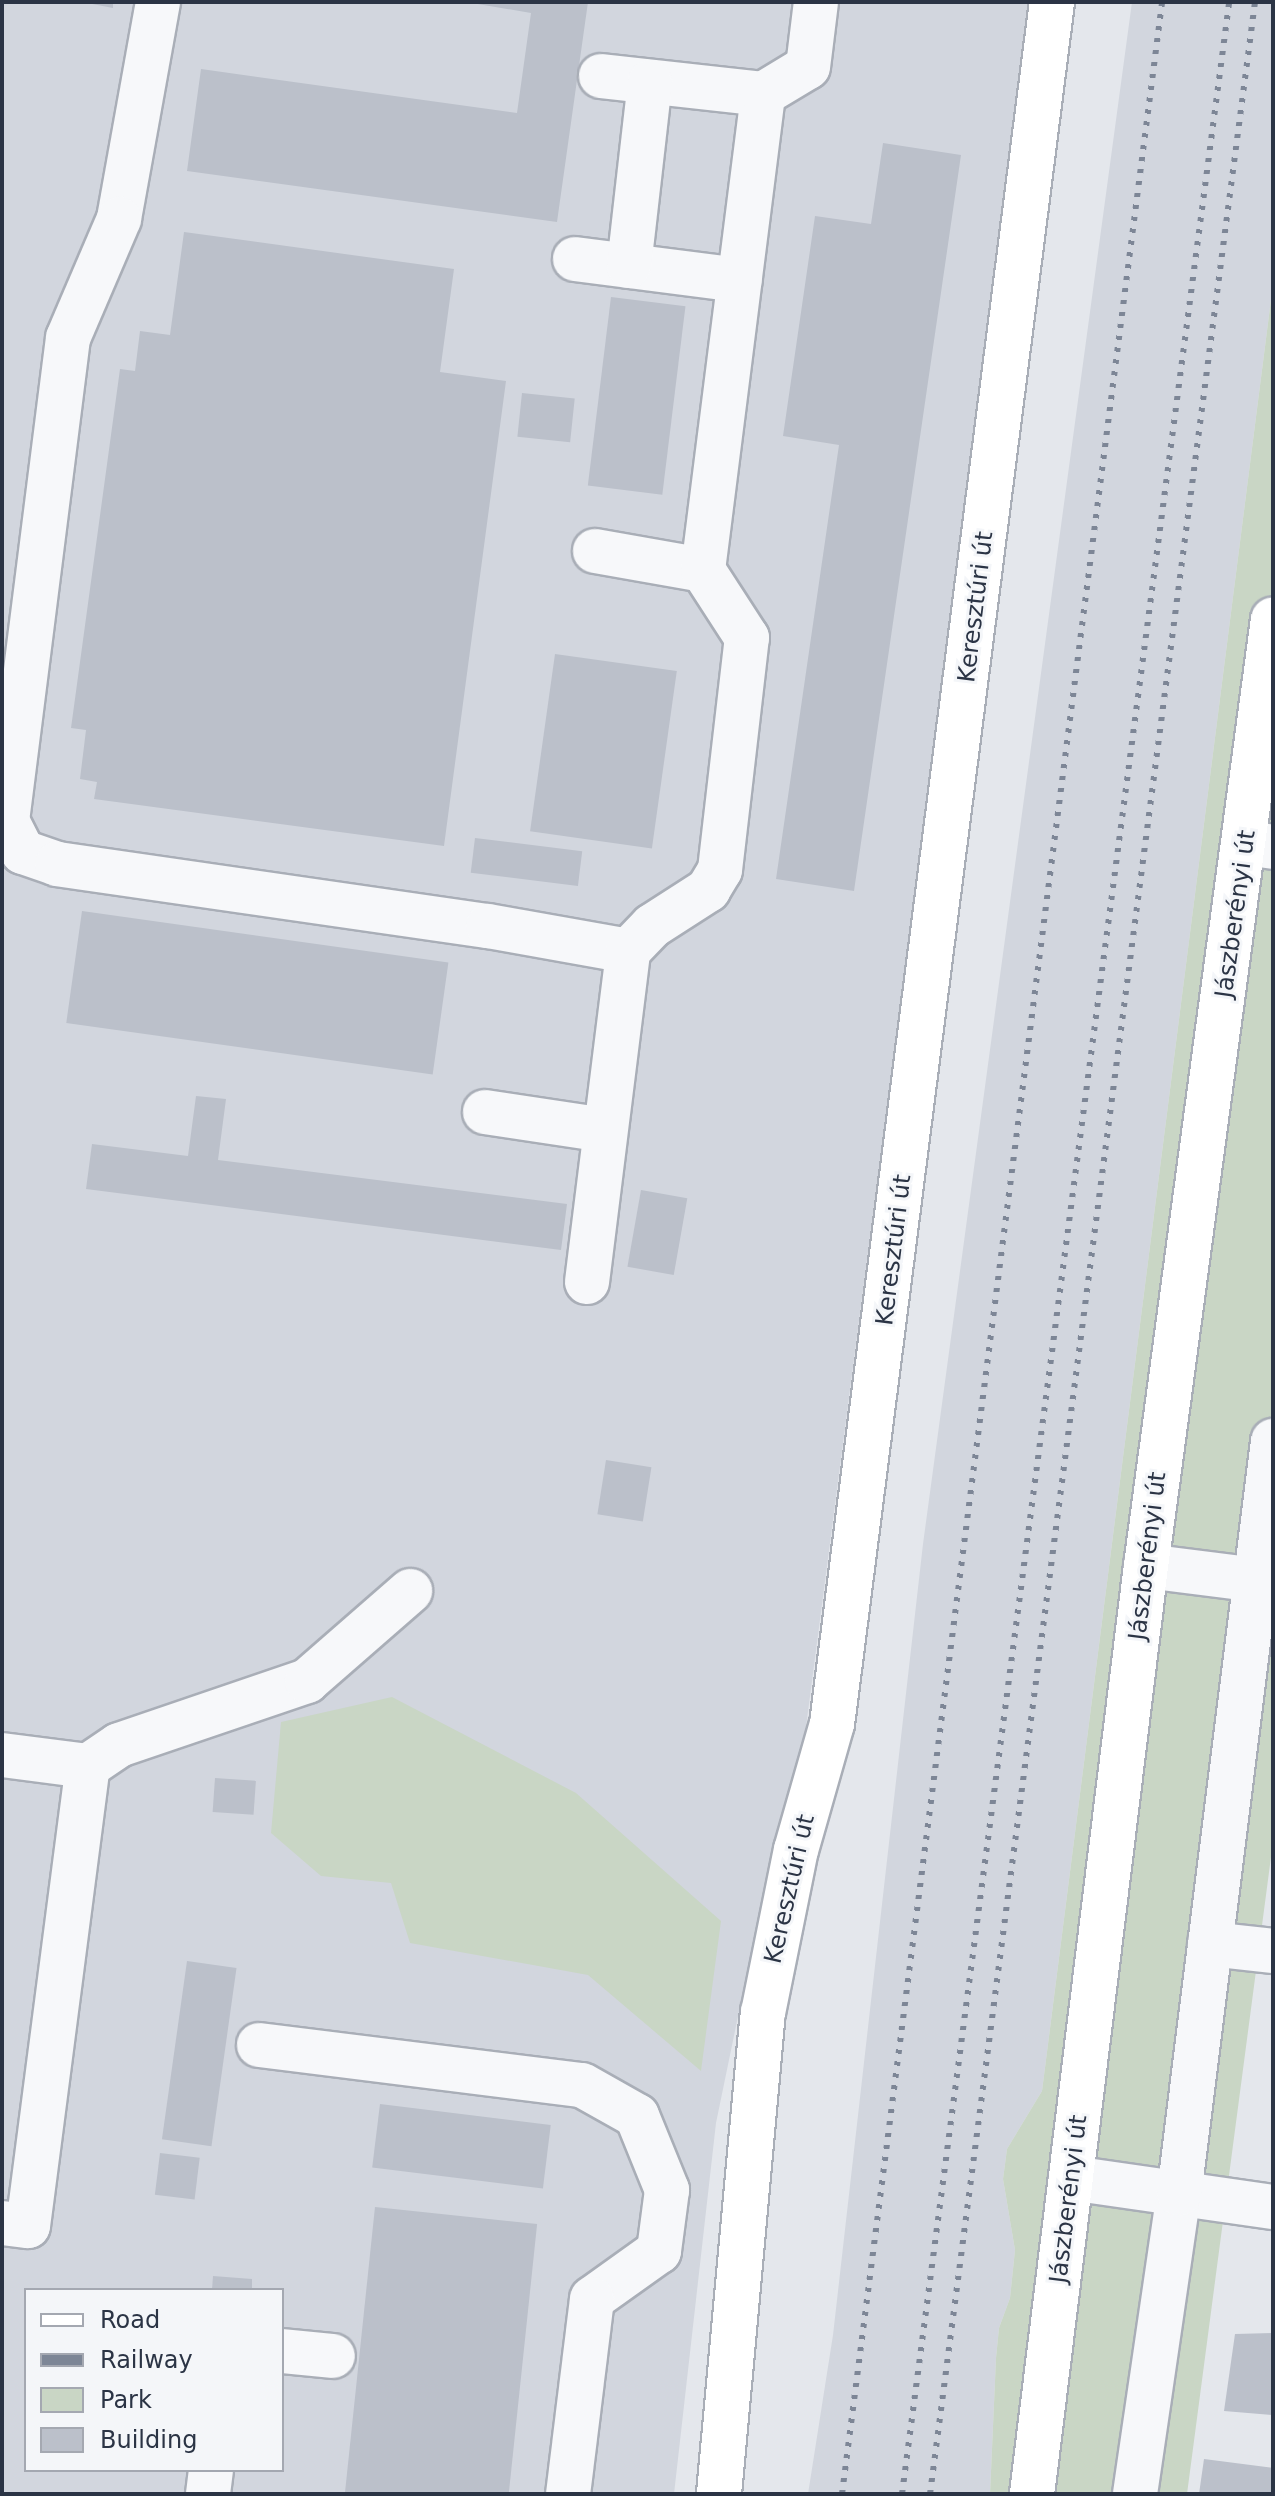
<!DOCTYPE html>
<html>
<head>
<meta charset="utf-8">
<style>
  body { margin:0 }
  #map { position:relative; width:1275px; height:2496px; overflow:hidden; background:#e4e7ec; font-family:"DejaVu Sans",sans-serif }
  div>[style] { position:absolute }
  .built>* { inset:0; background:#d2d6de }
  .green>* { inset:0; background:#c9d6c5 }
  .building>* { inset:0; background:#bbc0ca; transform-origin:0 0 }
  .roads { filter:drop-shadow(2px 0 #a9aeb7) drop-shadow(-2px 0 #a9aeb7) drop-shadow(0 2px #a9aeb7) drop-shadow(0 -2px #a9aeb7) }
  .minor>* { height:44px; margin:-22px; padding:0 22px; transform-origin:22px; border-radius:22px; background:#f7f8fa }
  .major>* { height:44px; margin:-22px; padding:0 22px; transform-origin:22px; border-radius:22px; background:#fff }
  .rail>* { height:6px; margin-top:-3px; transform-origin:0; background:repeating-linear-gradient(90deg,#7d8696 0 4px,transparent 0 12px) }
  span { translate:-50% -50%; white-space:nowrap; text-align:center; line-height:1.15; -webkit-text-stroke:6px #f4f6f9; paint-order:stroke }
  .street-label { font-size:24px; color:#2b3445 }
  .frame { position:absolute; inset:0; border:4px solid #2b3445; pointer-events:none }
  .legend { position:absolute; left:24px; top:2288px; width:260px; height:184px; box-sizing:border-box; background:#f4f6f9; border:2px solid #a4a8b1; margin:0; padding:10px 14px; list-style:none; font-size:24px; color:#2b3445 }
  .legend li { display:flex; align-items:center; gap:16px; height:40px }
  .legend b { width:40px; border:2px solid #a4a8b1 }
</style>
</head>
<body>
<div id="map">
  <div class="built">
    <i style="clip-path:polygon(evenodd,2px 2px,1031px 2px,803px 1750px,763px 1895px,716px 2123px,674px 2494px,2px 2494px,2px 2px,26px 2290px,282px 2290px,282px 2470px,26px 2470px,26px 2290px)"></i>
    <i style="clip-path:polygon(1132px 2px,1273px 2px,1273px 284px,1042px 2091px,1007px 2149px,1003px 2179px,1015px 2250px,1010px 2298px,999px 2328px,996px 2358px,990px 2494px,808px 2494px,833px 2335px,923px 1544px)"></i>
  </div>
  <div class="green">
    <i style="clip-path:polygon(1273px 284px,1273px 1842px,1187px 2494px,990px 2494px,996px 2358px,999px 2328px,1010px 2298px,1015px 2250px,1003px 2179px,1007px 2149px,1042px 2091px)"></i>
    <i style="clip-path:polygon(392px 1697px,576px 1793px,721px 1921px,701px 2071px,588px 1975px,410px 1943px,391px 1883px,321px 1876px,271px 1833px,281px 1722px)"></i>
  </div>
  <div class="building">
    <i style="clip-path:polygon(82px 2px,113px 2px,113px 8px)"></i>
    <i style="clip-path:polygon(466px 2px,588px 2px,557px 222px,187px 171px,201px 69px,517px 113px,531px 13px)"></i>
    <i style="clip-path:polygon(883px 143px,961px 155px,854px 891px,776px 879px,839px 445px,783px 436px,815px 216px,871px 224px)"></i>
    <i style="clip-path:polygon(184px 232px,454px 269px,440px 372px,506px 381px,444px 846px,94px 799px,97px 782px,80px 779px,86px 730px,71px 728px,120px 369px,135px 371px,140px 331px,170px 335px)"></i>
    <i style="left:611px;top:297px;width:75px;height:190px;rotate:7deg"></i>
    <i style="left:522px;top:393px;width:53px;height:44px;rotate:6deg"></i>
    <i style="left:555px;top:654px;width:123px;height:179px;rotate:8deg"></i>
    <i style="left:475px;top:838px;width:108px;height:35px;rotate:7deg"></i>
    <i style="left:82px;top:911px;width:370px;height:113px;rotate:8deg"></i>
    <i style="clip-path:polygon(196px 1096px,226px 1099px,218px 1160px,567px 1204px,561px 1250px,86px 1189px,92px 1144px,188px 1156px)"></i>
    <i style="left:641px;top:1190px;width:47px;height:78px;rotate:10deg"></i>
    <i style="left:606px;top:1460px;width:46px;height:55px;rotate:9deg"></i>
    <i style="left:215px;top:1778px;width:41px;height:34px;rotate:4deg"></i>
    <i style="left:187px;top:1961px;width:50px;height:180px;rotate:8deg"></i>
    <i style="left:380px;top:2104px;width:172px;height:64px;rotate:7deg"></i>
    <i style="left:160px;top:2153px;width:40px;height:42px;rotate:7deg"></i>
    <i style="left:375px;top:2207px;width:163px;height:287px;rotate:6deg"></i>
    <i style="clip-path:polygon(213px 2276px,252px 2279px,252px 2290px,212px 2290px)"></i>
    <i style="clip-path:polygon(1273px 2333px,1272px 2415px,1224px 2411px,1235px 2334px)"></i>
    <i style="clip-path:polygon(1204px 2459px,1273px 2468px,1273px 2494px,1199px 2494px)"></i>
  </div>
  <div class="roads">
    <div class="minor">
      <i style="left:158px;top:2px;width:220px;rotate:100.2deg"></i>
      <i style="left:119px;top:219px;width:129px;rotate:113.2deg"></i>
      <i style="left:68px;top:338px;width:487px;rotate:97.2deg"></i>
      <i style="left:7px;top:821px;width:35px;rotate:63deg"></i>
      <i style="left:23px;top:852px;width:36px;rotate:19deg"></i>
      <i style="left:57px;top:864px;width:435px;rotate:8.2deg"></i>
      <i style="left:488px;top:926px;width:142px;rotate:10.1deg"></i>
      <i style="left:601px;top:76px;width:163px;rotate:6.3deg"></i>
      <i style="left:575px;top:259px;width:166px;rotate:7.3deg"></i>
      <i style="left:629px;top:266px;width:185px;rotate:-83.5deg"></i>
      <i style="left:595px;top:551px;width:110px;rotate:10deg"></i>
      <i style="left:1246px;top:843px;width:27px;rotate:8deg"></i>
      <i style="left:485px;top:1112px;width:121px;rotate:8.5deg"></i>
      <i style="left:587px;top:1282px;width:334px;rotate:-82.9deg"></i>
      <i style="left:628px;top:951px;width:35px;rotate:-46deg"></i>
      <i style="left:652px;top:926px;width:67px;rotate:-32.7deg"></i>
      <i style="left:708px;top:890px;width:23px;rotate:-59deg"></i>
      <i style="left:720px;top:870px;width:234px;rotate:-83.4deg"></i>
      <i style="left:747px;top:638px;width:81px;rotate:-122.9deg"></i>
      <i style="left:703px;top:570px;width:480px;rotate:-82.8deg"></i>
      <i style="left:763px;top:94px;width:52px;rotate:-31deg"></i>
      <i style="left:808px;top:67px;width:65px;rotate:-83deg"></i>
      <i style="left:1146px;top:1566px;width:128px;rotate:7.2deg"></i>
      <i style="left:2px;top:1755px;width:87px;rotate:7.3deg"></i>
      <i style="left:88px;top:1766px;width:37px;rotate:-34deg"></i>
      <i style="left:119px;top:1745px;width:199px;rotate:-18.8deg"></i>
      <i style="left:307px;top:1681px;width:137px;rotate:-41.1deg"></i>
      <i style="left:1210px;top:1944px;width:63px;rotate:6.3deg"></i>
      <i style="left:259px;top:2045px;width:325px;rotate:7.1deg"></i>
      <i style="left:582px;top:2085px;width:63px;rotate:29.4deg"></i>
      <i style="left:637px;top:2116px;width:80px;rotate:67.9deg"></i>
      <i style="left:667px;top:2190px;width:62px;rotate:97.5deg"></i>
      <i style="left:659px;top:2251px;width:82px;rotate:144.4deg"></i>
      <i style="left:592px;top:2299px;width:196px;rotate:97deg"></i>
      <i style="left:1071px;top:2178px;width:204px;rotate:8.2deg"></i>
      <i style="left:2px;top:2223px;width:26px;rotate:7deg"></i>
      <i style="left:28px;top:2226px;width:464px;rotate:-82.6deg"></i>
      <i style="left:282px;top:2351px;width:51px;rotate:5.6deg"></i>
      <i style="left:208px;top:2494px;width:24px;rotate:-83deg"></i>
      <i style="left:1135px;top:2494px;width:303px;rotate:-81.7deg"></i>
      <i style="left:1179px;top:2194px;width:759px;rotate:-82.88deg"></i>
    </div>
    <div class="major">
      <i style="left:719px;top:2494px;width:483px;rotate:-84.8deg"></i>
      <i style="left:763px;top:2013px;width:166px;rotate:-78.6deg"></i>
      <i style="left:796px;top:1850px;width:131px;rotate:-74.1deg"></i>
      <i style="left:832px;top:1724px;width:1736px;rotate:-82.72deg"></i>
      <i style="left:1032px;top:2494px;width:935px;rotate:-83deg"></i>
      <i style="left:1146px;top:1566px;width:955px;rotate:-82.36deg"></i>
    </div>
  </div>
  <div class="rail">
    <i style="left:842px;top:2494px;width:2512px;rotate:-82.68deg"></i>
    <i style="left:902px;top:2494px;width:2513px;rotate:-82.52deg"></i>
    <i style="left:930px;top:2494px;width:2513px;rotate:-82.57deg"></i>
  </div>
  <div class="street-label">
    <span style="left:976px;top:607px;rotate:-83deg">Keresztúri út</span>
    <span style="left:1236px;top:914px;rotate:-82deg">Jászberényi út</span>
    <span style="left:894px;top:1250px;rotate:-83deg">Keresztúri út</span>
    <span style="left:1148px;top:1556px;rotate:-83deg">Jászberényi út</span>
    <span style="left:790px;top:1889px;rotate:-77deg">Keresztúri út</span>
    <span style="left:1069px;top:2199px;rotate:-83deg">Jászberényi út</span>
  </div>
  <div class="frame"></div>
  <ul class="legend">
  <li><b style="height:10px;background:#fff"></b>Road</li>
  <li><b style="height:10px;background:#7d8696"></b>Railway</li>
  <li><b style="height:22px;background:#c9d6c5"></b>Park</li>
  <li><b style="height:22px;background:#bbc0ca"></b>Building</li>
  </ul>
</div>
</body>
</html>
